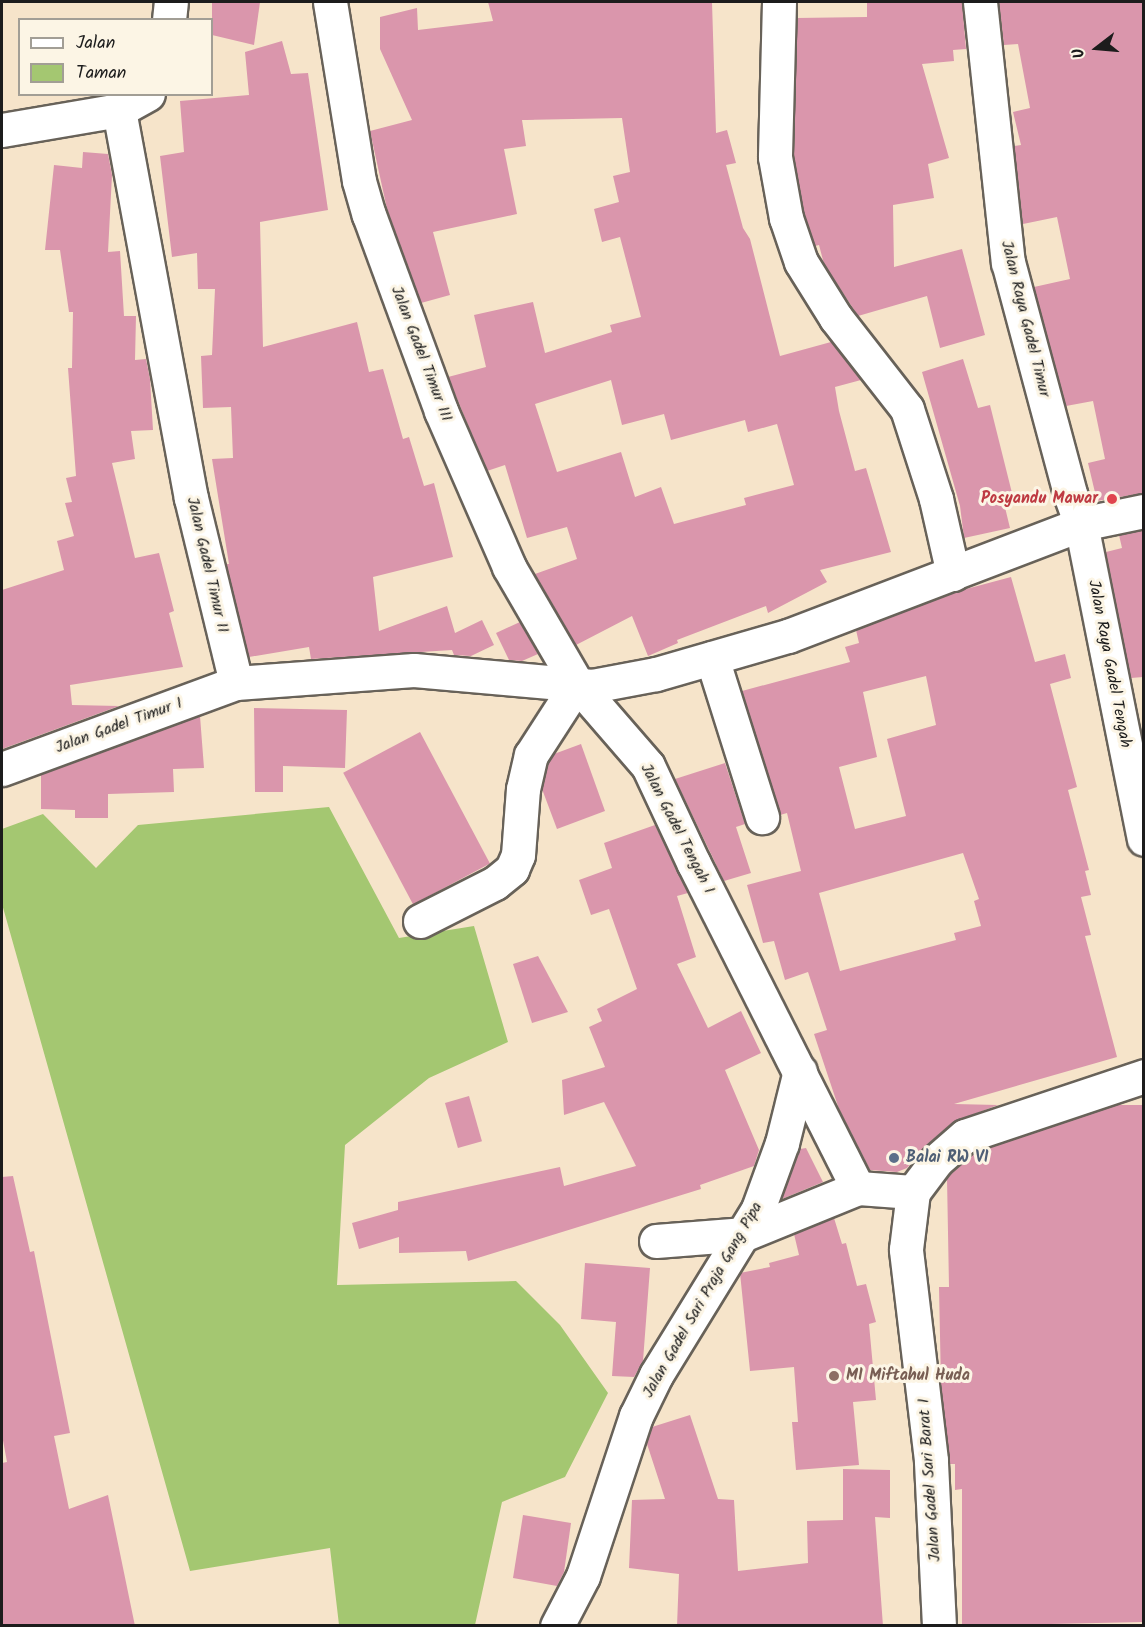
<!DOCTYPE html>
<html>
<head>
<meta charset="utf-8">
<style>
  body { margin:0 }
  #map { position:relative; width:1145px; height:1627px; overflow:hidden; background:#f6e4ca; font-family:Kalam,sans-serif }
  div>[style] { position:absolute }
  .green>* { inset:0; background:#a4c771 }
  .building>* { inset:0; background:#da96ac; transform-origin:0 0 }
  .roads { filter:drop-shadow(2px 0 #686259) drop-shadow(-2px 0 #686259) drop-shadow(0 2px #686259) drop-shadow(0 -2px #686259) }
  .minor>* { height:33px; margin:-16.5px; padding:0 16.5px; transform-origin:16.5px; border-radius:16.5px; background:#fff }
  .tertiary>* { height:33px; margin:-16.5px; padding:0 16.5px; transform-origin:16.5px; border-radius:16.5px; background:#fff }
  .dots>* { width:16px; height:16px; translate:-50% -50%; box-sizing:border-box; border:3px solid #fcf5e5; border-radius:50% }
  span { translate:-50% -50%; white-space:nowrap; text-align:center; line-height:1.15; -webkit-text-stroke:6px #fcf5e5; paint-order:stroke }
  .street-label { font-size:16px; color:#1c1c1c }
  .health-label { font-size:16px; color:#be3a42; font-weight:700 }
  .right { translate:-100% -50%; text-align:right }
  .service-label { font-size:16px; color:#4e5e75; font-weight:700 }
  .left { translate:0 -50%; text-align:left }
  .education-label { font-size:16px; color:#785e54; font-weight:700 }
  .frame { position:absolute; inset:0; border:3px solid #1c1c1c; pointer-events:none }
  .legend { position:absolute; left:18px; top:18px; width:195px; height:78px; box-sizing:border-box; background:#fcf5e5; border:2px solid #a29e95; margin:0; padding:8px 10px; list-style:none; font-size:18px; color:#1c1c1c }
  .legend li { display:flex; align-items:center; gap:12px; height:30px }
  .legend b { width:30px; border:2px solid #a29e95 }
  .north { position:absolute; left:1067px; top:18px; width:60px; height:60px; -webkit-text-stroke:4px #fcf5e5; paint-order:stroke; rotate:254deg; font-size:16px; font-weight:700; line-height:24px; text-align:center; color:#1c1c1c }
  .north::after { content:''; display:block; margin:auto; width:21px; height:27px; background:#1c1c1c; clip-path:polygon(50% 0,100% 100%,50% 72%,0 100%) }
</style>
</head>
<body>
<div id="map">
  <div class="green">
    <i style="clip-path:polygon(329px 807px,399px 938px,474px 926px,508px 1042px,429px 1078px,345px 1145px,337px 1285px,516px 1281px,560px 1325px,608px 1393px,565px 1477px,502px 1502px,475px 1625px,339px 1625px,330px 1548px,190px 1571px,2px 904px,2px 829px,43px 814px,96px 868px,138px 825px)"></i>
  </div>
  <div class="building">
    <i style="clip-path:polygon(212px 2px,260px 2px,254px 45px,212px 35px)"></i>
    <i style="clip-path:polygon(evenodd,488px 2px,712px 2px,716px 133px,727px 130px,736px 163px,726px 165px,743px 228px,750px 239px,780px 356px,831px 342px,861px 380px,835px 387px,839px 411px,855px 471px,866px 468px,891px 552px,820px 570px,827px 582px,768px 613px,766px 606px,677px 640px,678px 643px,648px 656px,632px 616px,576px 645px,535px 574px,577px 559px,567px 527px,527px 538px,505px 465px,487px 471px,448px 377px,486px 367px,474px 315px,533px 302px,545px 353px,612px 332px,610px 325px,641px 317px,620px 237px,602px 242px,594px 209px,619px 202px,613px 176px,630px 172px,622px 118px,522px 120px,526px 146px,504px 149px,517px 214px,433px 232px,450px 295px,421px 303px,387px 209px,370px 131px,412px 120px,380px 49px,380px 17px,417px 8px,418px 30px,493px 21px,488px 2px,611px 380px,622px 425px,664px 414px,671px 440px,745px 420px,748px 432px,777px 424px,794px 485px,744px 498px,746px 505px,674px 524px,661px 487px,635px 497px,621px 452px,557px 472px,535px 404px,611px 380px)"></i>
    <i style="clip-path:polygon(867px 2px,962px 2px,966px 49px,953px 50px,954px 61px,922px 64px,949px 158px,928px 164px,934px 198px,893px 205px,894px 267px,962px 249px,985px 335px,940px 348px,927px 296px,858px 316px,824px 264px,819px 245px,815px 246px,804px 213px,794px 156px,797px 18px,867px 17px)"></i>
    <i style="clip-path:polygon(999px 2px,1143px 2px,1143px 493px,1097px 501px,1088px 463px,1105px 459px,1093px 401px,1066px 406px,1034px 287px,1070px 279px,1057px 217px,1023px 224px,1014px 146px,1021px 145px,1013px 112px,1030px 108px,1018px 44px,1004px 45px)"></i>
    <i style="clip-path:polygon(282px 41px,291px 74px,308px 73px,328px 210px,260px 222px,263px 347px,357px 322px,369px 372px,383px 369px,403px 439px,409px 437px,424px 486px,434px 483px,453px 557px,373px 577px,379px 631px,447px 606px,455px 633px,482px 620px,494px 645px,471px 656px,454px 655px,452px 650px,311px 659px,309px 647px,249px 657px,226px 564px,229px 564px,212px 459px,233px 458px,231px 407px,203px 408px,201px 356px,212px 355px,215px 289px,198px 289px,197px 253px,172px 257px,160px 156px,184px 152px,180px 101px,249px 95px,245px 52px)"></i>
    <i style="clip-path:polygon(83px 152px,108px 154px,112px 175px,108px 252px,120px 251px,124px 316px,136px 316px,135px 360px,146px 359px,150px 379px,153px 430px,131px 431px,135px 459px,112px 463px,135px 558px,159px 553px,174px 611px,169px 613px,183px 667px,70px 685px,72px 705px,119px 706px,2px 749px,2px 590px,64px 570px,57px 541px,74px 536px,65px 503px,72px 502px,66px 478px,76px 476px,68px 368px,72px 368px,73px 312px,69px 312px,60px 250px,45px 250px,54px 165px,82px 168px)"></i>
    <i style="clip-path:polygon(963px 359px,978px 408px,990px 405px,1012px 493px,1002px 495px,1010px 528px,964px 538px,960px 506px,922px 372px)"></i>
    <i style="clip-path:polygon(1143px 530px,1143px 677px,1131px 678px,1106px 552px,1122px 548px,1119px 535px)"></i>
    <i style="clip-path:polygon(evenodd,1011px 577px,1035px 662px,1065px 654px,1071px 678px,1050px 684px,1077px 787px,1068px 790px,1089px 870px,1085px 871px,1091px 895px,1081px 897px,1091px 935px,1085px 936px,1117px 1057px,954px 1104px,998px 1105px,953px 1122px,924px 1147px,907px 1168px,897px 1172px,870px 1170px,839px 1109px,814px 1034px,827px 1030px,808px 972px,785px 980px,774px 941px,763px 943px,747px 885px,801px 871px,787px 813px,780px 815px,742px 691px,850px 662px,845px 647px,859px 643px,856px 630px,955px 592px,1011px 577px,926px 676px,936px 725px,887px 739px,906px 816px,855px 829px,839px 767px,877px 757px,863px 692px,926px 676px,1011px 577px,963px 853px,979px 899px,974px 901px,981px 926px,954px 933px,956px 940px,840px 971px,819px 893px,963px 853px)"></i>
    <i style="clip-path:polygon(520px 622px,538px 654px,522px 661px,509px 660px,496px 633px)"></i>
    <i style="clip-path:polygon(254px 708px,347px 710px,345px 768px,283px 766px,283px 792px,255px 792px)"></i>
    <i style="clip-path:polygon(200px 716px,204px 768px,173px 769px,174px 792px,108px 794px,108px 818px,75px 818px,75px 810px,41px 809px,41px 775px)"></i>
    <i style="left:420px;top:732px;width:149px;height:87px;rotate:62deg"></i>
    <i style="clip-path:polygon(581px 744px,605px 811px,557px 829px,542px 789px,549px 762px,554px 754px)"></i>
    <i style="clip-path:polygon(725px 763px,745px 824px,736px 827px,751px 873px,724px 881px,675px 779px)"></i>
    <i style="clip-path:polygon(655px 825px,688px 893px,677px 896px,696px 957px,677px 964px,708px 1028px,741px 1011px,761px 1053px,725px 1070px,759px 1150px,754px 1166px,700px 1185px,701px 1189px,468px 1261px,466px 1251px,399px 1253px,399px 1237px,359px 1249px,352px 1223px,398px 1210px,398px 1202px,560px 1167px,564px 1186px,636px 1166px,604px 1102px,564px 1115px,562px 1080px,605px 1067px,589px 1027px,602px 1021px,597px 1009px,637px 989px,609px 909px,591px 915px,579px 880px,612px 868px,604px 843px)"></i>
    <i style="clip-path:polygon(538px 956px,568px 1012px,532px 1023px,513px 964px)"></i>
    <i style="left:469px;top:1096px;width:47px;height:25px;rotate:74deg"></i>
    <i style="clip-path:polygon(1116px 1105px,1143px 1105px,1143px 1622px,962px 1626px,962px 1489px,955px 1490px,955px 1464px,950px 1464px,941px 1385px,939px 1287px,949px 1287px,947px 1178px,974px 1153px)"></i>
    <i style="clip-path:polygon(806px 1148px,823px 1182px,782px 1199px,800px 1149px)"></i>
    <i style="clip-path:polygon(13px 1176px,30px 1252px,34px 1251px,70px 1433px,54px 1436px,69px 1509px,108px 1495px,135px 1626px,2px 1626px,2px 1463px,7px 1462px,2px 1435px,2px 1177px)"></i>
    <i style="clip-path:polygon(834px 1218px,842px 1244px,846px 1243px,857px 1286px,866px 1284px,876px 1322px,869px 1324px,876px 1400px,853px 1402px,859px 1465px,796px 1470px,792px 1422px,798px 1422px,794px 1367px,750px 1371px,740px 1273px,770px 1267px,769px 1263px,799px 1255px,794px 1234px)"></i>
    <i style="clip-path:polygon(585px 1263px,650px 1268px,643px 1361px,634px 1377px,612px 1376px,616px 1322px,581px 1319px)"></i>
    <i style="clip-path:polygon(690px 1415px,718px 1499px,734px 1500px,738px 1571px,808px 1563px,807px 1521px,843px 1520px,843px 1469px,890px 1470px,890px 1518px,875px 1517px,883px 1626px,677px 1626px,679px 1574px,629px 1568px,632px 1500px,665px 1499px,647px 1444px,652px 1427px)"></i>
    <i style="clip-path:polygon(523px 1515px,571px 1523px,564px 1572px,557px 1586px,513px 1578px)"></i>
  </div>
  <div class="roads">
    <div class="minor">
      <i style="left:330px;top:2px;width:181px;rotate:80.8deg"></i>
      <i style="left:359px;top:181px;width:35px;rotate:74deg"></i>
      <i style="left:369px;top:215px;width:209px;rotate:69.8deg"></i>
      <i style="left:441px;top:411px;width:170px;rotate:66.4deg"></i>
      <i style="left:509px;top:567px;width:135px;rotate:59.8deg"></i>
      <i style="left:577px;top:684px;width:108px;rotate:49.1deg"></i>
      <i style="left:648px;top:766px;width:108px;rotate:64.9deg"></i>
      <i style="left:694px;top:864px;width:363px;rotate:63.2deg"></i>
      <i style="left:858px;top:1188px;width:55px;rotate:4.2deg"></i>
      <i style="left:779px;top:2px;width:155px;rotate:91.5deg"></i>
      <i style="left:775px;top:157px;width:62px;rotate:79.8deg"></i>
      <i style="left:786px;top:218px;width:46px;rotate:71.2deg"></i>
      <i style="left:801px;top:262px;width:66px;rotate:58deg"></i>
      <i style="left:836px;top:318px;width:115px;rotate:52deg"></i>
      <i style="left:907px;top:409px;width:95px;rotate:72.1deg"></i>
      <i style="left:936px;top:499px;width:77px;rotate:77.2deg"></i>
      <i style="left:980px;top:2px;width:262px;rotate:83.9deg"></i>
      <i style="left:1008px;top:262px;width:240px;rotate:75deg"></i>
      <i style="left:1070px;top:494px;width:32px;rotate:70deg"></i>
      <i style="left:1081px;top:524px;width:321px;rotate:78.7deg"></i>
      <i style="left:119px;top:110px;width:395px;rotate:79.5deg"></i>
      <i style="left:191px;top:498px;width:190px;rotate:76.3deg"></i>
      <i style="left:712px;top:658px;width:167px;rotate:72.5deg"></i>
      <i style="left:2px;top:769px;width:249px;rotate:-20.2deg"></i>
      <i style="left:236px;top:683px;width:178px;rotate:-4.2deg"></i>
      <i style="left:414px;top:670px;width:179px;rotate:5.1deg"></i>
      <i style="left:592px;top:686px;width:65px;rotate:-10.6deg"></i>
      <i style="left:656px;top:674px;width:137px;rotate:-16.1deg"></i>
      <i style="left:788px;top:636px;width:314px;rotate:-20.9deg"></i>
      <i style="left:1081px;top:524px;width:64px;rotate:-11.7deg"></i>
      <i style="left:420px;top:921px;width:84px;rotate:-26.9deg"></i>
      <i style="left:495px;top:883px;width:22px;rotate:-39deg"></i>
      <i style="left:512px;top:869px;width:15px;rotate:-67deg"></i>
      <i style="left:518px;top:855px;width:66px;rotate:-85.7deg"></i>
      <i style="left:523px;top:789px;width:35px;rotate:-77deg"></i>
      <i style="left:531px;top:755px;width:85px;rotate:-57.1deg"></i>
      <i style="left:656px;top:1241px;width:89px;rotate:-4.5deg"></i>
      <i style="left:745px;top:1234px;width:122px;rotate:-22.2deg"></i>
      <i style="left:557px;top:1626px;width:56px;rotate:-62.5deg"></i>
      <i style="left:583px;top:1576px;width:169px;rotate:-71.7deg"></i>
      <i style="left:636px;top:1416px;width:46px;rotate:-64deg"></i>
      <i style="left:656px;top:1375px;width:195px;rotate:-58.4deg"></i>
      <i style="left:758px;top:1209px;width:70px;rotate:-70deg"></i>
      <i style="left:782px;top:1143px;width:74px;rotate:-76deg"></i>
      <i style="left:939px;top:1626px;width:166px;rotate:-92.8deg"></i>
      <i style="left:931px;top:1460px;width:212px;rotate:-96.8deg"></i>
      <i style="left:906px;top:1249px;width:57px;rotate:-83deg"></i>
      <i style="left:913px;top:1192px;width:39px;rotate:-53deg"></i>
      <i style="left:936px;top:1161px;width:38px;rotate:-41deg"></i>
      <i style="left:965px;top:1136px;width:189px;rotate:-18.5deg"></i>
    </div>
    <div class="tertiary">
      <i style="left:169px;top:20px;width:18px;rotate:-84deg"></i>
      <i style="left:2px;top:130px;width:119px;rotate:-9.7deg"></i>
      <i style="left:119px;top:110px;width:33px;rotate:-29deg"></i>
    </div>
  </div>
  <div class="dots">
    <i style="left:1112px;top:499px;background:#e0444e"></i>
    <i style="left:894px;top:1158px;background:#5c6f8a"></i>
    <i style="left:834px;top:1376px;background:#8d6e63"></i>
  </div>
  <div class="street-label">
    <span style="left:1025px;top:319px;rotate:76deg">Jalan Raya Gadel Timur</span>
    <span style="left:421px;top:354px;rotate:69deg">Jalan Gadel Timur III</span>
    <span style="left:207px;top:565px;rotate:77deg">Jalan Gadel Timur II</span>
    <span style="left:1109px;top:664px;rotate:79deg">Jalan Raya Gadel Tengah</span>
    <span style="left:119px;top:726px;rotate:-20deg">Jalan Gadel Timur I</span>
    <span style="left:677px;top:829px;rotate:63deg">Jalan Gadel Tengah I</span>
    <span style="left:703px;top:1300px;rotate:-60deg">Jalan Gadel Sari Praja Gang Pipa</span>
    <span style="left:930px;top:1480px;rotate:-94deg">Jalan Gadel Sari Barat I</span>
  </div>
  <div class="health-label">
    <span class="right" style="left:1098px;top:499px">Posyandu Mawar</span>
  </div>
  <div class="service-label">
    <span class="left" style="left:906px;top:1158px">Balai RW VI</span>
  </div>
  <div class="education-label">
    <span class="left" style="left:846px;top:1376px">MI Miftahul Huda</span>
  </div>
  <div class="frame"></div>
  <ul class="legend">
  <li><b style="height:8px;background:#fff"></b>Jalan</li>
  <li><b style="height:16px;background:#a4c771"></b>Taman</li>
  </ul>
  <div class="north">U</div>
</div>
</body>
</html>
